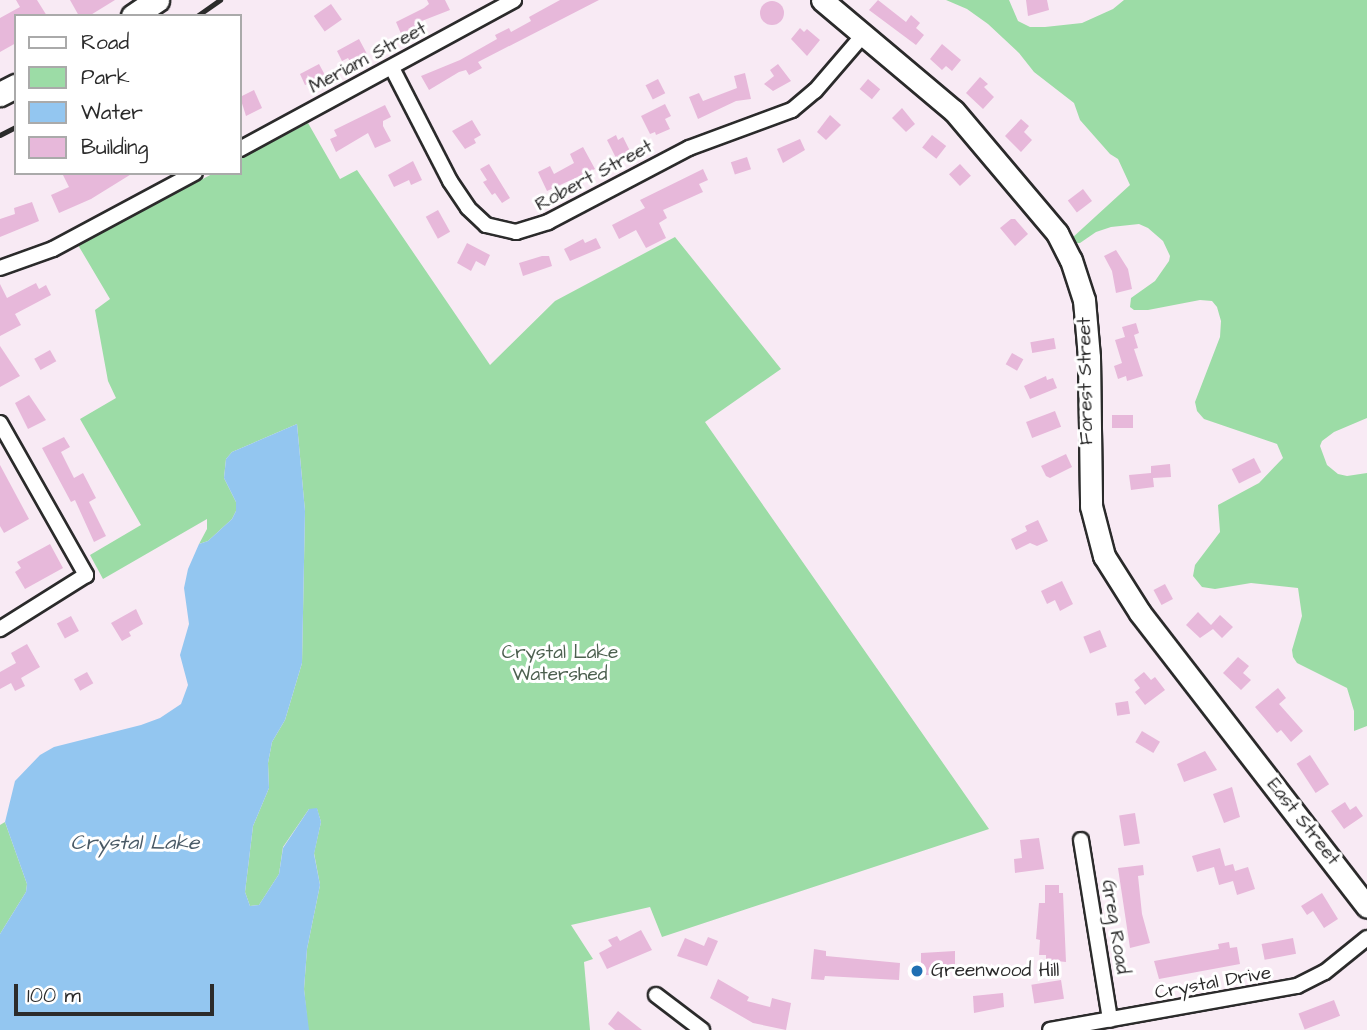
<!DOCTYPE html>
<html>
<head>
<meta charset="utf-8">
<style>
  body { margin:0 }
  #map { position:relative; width:1367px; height:1030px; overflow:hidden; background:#f8eaf4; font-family:"Architects Daughter",sans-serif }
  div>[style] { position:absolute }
  .green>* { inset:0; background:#9cdca6 }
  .water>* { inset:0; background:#93c6f0 }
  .building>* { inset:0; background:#e7b8da; transform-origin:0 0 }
  .round { border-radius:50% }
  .roads { filter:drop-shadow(2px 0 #2b2b2b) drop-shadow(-2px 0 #2b2b2b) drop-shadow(0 2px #2b2b2b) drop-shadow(0 -2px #2b2b2b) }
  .minor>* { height:14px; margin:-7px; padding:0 7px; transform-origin:7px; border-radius:7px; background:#fff }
  .secondary>* { height:21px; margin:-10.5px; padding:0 10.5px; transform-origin:10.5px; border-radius:10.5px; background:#fff }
  .primary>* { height:23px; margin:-11.5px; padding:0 11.5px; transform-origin:11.5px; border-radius:11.5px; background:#fff }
  .rail>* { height:4.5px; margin:-2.25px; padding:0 2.25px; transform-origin:2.25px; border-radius:2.25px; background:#2b2b2b }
  .dots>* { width:19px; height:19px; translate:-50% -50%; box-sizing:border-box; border:4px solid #fff; border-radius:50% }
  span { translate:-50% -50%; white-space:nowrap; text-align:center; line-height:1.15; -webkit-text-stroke:6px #fff; paint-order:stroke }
  .street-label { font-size:19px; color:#2b2b2b }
  .park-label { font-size:19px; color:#4d6050 }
  .poi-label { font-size:19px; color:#2b2b2b }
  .left { translate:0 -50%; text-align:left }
  .water-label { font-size:21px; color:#4a5a66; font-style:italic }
  .legend { position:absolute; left:14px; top:14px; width:228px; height:161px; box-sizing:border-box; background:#fff; border:2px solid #aaa; margin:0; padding:9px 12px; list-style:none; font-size:21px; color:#2b2b2b }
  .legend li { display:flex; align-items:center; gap:14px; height:35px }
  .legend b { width:35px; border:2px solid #aaa }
  .scale { position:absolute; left:14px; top:984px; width:200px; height:32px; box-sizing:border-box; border:4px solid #2b2b2b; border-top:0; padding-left:9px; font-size:21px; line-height:24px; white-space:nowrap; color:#2b2b2b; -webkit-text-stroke:5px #fff; paint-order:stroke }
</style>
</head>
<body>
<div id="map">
  <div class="green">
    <i style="clip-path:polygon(946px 0,1009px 0,1018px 21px,1030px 27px,1045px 27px,1082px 23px,1113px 9px,1124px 0,1367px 0,1367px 418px,1334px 432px,1322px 441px,1320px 446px,1327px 465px,1338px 474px,1347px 476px,1367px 473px,1367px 726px,1354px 731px,1354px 711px,1347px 688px,1297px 663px,1293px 657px,1292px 650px,1302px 616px,1298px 588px,1251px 583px,1215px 589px,1202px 587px,1193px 576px,1195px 565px,1220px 532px,1218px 505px,1259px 483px,1283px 458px,1277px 444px,1204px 419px,1197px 411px,1195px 402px,1220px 337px,1221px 321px,1217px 307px,1212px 301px,1200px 300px,1148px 310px,1134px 310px,1130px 307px,1131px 298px,1155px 281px,1169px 261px,1170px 256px,1163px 241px,1148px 228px,1139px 224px,1111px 227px,1096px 232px,1080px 243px,1075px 243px,1072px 238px,1130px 185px,1118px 159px,1110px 154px,1080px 120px,1074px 103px,1034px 72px,1019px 53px,988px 24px,967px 9px)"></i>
    <i style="clip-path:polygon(308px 123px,340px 179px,357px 170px,490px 365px,555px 301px,675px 237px,781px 369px,705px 422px,989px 829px,662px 937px,650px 907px,571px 925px,593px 959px,584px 962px,590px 1030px,308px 1030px,304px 989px,307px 949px,320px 885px,314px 853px,321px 822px,317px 809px,309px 809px,283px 847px,279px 874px,259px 905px,250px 906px,245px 892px,253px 826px,269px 788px,268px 763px,272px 742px,285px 720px,302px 663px,305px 511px,297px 424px,232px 452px,226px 459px,224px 478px,236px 502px,236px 511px,232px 519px,208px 541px,199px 544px,207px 529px,207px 519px,103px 579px,90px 555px,141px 525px,80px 419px,116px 398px,108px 381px,95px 310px,110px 299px,78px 245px,214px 173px,240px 173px,240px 159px)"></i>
    <i style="clip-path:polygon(5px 822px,27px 884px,26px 892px,0 934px,0 825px)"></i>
  </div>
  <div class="water">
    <i style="clip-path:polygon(297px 424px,305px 511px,302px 663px,285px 720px,272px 742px,268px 763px,269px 788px,253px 826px,245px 892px,250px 906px,259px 905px,279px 874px,283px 848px,309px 809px,317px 808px,321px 822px,314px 854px,320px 885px,307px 949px,304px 989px,309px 1030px,0 1030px,0 934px,26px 892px,27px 884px,5px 822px,15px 781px,40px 755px,54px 747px,141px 725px,160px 718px,181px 704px,188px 685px,180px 655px,189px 624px,184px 588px,188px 569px,199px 544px,208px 541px,232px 519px,236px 511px,236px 502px,224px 478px,226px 459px,232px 452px)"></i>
  </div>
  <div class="building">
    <i style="clip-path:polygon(16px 0,37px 0,47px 16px,16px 16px,16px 43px,0 52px,0 18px,20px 7px)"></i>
    <i style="clip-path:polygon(70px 0,115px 0,89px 16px,79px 16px)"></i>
    <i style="clip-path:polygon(427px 0,445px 0,450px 10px,414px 24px,416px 29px,402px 36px,396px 22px,424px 8px,429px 4px)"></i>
    <i style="clip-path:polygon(560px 0,599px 0,478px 62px,482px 68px,469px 75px,466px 70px,459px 72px,429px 90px,421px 76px,460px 60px,497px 39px,495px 35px,509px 28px,511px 32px,531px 21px,529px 17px)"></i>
    <i style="clip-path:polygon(878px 0,906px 22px,911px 15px,920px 23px,916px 28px,924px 35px,916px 45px,869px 10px)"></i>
    <i style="clip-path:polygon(1026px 0,1047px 0,1049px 10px,1028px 16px)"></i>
    <i class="round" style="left:760px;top:1px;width:24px;height:24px"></i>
    <i style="left:331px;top:4px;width:19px;height:21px;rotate:55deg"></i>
    <i style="clip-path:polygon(800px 28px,804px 32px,807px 29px,820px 40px,807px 56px,791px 39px)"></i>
    <i style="clip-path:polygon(359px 39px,367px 54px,351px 63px,348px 58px,342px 61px,337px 51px)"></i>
    <i style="clip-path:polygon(942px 44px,961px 60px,952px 71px,946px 66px,942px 70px,930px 59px)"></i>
    <i style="clip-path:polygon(319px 64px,326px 77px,305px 85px,300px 74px)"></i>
    <i style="clip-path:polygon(778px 64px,791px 81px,773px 91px,764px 84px,774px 76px,770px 70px)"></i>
    <i style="clip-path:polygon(745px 73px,751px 99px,736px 101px,698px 119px,689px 97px,699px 93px,703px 101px,737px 88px,734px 76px)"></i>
    <i style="clip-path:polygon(980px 77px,988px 84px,984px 87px,994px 97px,983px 109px,966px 93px)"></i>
    <i style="left:658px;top:79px;width:16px;height:14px;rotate:63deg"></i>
    <i style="left:868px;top:79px;width:16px;height:13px;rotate:40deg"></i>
    <i style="clip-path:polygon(254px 90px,262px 108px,246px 116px,240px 97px)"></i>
    <i style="clip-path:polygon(665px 104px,671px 116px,665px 119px,670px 129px,656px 135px,655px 132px,650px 134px,641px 116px)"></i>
    <i style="clip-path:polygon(385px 105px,391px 117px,383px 121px,383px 126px,391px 141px,375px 148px,368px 133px,336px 152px,330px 139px,337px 136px,334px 130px)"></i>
    <i style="clip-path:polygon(902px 108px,915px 124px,906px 132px,892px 118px)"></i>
    <i style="clip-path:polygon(830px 115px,841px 125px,826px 140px,817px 132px)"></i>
    <i style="clip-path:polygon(1021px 119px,1029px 126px,1024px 132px,1032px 140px,1021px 152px,1005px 136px)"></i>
    <i style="clip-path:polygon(472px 120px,481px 135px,474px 139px,476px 143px,465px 149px,452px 131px)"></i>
    <i style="clip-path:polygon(616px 135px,618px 140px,623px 137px,630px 151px,616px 158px,607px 140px)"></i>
    <i style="left:932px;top:135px;width:18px;height:16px;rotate:38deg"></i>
    <i style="clip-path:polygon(800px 139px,805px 150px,783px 163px,777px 149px)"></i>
    <i style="clip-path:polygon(583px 147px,595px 169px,547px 191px,538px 172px,550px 166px,554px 174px,574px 163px,570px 154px)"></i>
    <i style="left:747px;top:157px;width:13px;height:17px;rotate:72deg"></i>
    <i style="clip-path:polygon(413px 161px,422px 180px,411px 185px,409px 180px,394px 187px,388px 175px)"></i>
    <i style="clip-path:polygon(489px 164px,510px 198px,502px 203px,495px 193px,492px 195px,483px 182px,487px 180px,480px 169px)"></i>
    <i style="left:960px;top:164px;width:16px;height:15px;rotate:47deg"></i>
    <i style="clip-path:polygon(703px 169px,708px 180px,699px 184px,703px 192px,663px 210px,667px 218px,659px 223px,666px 238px,646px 248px,636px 230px,619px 239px,612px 225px,645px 208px,640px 200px)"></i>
    <i style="clip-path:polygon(62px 173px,133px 173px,91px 199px,59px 213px,51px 195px,69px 187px)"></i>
    <i style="left:1083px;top:189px;width:15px;height:19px;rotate:53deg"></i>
    <i style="clip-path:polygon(32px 202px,39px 221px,0 237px,0 219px,15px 214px,14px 208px)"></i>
    <i style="left:438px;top:210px;width:25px;height:14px;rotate:61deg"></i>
    <i style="clip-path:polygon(1011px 219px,1015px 219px,1028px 234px,1015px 246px,1000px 228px)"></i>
    <i style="clip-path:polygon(596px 238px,601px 248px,570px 261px,564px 249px,583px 239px,585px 243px)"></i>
    <i style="clip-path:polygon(467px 243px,490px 255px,485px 266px,476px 261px,471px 271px,457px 263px)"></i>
    <i style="clip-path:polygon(1116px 250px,1128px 269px,1132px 289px,1116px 293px,1112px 271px,1104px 256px)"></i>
    <i style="clip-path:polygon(542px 256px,549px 256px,552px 266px,523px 276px,519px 263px)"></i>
    <i style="clip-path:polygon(36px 283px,39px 289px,46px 285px,51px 295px,15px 314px,21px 325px,0 336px,0 284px,7px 298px)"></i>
    <i style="clip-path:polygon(1136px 323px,1139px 333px,1134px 335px,1138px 348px,1134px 349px,1143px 376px,1127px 381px,1126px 376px,1118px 379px,1114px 366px,1122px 363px,1115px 340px,1125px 337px,1122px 327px)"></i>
    <i style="left:1054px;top:338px;width:11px;height:24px;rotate:80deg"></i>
    <i style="clip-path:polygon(0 346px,20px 376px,0 387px)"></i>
    <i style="left:50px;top:350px;width:13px;height:18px;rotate:61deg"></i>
    <i style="left:1012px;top:353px;width:13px;height:13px;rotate:29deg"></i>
    <i style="clip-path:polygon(1046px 376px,1047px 380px,1053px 378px,1057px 388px,1030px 399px,1024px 386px)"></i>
    <i style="clip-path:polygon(29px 395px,46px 420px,28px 429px,15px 403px)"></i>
    <i style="left:1055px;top:411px;width:17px;height:31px;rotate:69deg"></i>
    <i style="left:1112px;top:415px;width:21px;height:13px"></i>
    <i style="clip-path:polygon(64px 437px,70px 447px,61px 452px,74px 478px,83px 473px,96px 498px,89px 502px,106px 536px,94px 542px,75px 500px,71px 502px,42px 448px)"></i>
    <i style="clip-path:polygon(1066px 454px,1072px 467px,1050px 478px,1046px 476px,1041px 466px)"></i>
    <i style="left:1254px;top:458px;width:16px;height:25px;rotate:63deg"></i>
    <i style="clip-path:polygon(1170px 464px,1171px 477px,1153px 478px,1154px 487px,1131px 490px,1129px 475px,1151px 473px,1151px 466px)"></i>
    <i style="clip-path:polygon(0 465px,29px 519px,4px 533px,0 526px)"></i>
    <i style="clip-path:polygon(1038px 520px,1048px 541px,1037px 546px,1030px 543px,1016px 550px,1011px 539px,1027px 531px,1025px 526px)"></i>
    <i style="clip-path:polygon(50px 544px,63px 568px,25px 589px,15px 572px,21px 568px,17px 562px)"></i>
    <i style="clip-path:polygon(1062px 581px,1073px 604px,1060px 611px,1055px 600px,1047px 604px,1041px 591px)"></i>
    <i style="left:1165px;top:584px;width:17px;height:13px;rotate:62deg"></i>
    <i style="clip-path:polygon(136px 609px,143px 624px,129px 632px,131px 636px,122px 641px,111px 623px)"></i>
    <i style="clip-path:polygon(1198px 612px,1211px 625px,1220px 615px,1233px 627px,1222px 638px,1213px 629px,1200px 638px,1186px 625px)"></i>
    <i style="left:71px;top:616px;width:17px;height:16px;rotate:62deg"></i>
    <i style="left:1100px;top:630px;width:18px;height:18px;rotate:68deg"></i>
    <i style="clip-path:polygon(27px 644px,40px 667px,21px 678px,25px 686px,15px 691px,11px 683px,0 689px,0 672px,16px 663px,11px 653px)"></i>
    <i style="clip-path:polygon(1238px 657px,1249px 666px,1243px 673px,1251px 680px,1241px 690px,1223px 673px)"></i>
    <i style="left:87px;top:672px;width:13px;height:15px;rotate:61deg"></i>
    <i style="clip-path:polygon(1144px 672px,1151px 680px,1155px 677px,1165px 690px,1145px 705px,1135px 692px,1140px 688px,1134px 680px)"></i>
    <i style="clip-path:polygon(1278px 688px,1286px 698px,1279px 704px,1303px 731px,1291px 742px,1281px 730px,1277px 733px,1255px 707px)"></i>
    <i style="left:1128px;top:701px;width:13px;height:13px;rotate:81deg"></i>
    <i style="left:1142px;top:731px;width:21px;height:13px;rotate:31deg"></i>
    <i style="clip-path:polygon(1205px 751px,1217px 770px,1184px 782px,1177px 764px)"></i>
    <i style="left:1310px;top:755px;width:35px;height:16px;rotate:57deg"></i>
    <i style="clip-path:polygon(1232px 787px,1240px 817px,1224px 823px,1213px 794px)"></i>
    <i style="clip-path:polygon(1345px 802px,1350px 810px,1356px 806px,1363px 816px,1344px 829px,1331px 811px)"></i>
    <i style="left:1135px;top:813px;width:31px;height:16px;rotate:81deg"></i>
    <i style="clip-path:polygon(1039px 838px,1044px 869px,1015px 873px,1014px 859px,1022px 858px,1020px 840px)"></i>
    <i style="clip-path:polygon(1220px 848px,1225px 866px,1233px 864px,1235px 871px,1248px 867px,1255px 889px,1237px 895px,1233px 881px,1219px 885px,1214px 867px,1197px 872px,1192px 856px)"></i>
    <i style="clip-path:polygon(1143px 865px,1144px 875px,1138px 876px,1142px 914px,1150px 943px,1130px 948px,1118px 868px)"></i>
    <i style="clip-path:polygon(1045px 885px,1059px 885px,1059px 893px,1063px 893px,1066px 962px,1046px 960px,1046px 955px,1039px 955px,1040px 940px,1036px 939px,1039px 903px,1045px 903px)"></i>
    <i style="clip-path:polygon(1322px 893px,1338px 919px,1324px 928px,1313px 911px,1307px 915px,1301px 906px)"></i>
    <i style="clip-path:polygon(641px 930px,652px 950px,607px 969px,599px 953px,612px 946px,608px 940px,617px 936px,620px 941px)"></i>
    <i style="clip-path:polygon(708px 937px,718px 941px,707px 966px,677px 956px,685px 938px,704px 946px)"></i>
    <i style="left:1293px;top:938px;width:16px;height:32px;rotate:79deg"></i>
    <i style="clip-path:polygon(1229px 942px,1230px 948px,1237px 947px,1240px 964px,1159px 979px,1154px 961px,1219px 949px,1218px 944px)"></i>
    <i style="clip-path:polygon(814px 949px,826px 951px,826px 956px,900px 963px,899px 980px,825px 976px,824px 980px,811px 979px)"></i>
    <i style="clip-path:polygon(955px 951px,955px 969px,941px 969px,936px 975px,921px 975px,921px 953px)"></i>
    <i style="clip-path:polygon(718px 979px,749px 997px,747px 1001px,770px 1007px,772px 998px,791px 1003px,786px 1030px,753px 1023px,710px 998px)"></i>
    <i style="left:1061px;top:980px;width:19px;height:30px;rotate:81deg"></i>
    <i style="clip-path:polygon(1003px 993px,1004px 1007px,974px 1013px,973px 996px)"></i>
    <i style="left:1334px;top:1000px;width:17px;height:38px;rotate:69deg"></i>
    <i style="clip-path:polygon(618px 1011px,642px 1030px,615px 1030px,608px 1024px)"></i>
  </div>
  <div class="roads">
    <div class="minor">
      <i style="left:392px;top:68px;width:127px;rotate:62.8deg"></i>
      <i style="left:450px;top:181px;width:32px;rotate:56deg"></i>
      <i style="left:468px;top:208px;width:25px;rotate:43deg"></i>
      <i style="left:486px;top:225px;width:31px;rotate:13deg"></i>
      <i style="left:516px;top:232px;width:34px;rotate:-17deg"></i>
      <i style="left:548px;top:222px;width:159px;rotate:-27.7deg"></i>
      <i style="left:689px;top:148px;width:110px;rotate:-20.3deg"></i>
      <i style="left:792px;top:110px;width:30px;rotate:-40deg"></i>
      <i style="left:815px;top:91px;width:75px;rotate:-49.3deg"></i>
      <i style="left:240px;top:149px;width:312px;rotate:-28.5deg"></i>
      <i style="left:0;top:268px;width:56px;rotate:-19.7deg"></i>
      <i style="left:53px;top:249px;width:161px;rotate:-28.2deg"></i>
      <i style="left:0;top:423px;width:175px;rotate:60.5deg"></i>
      <i style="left:86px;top:575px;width:102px;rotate:147.9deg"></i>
      <i style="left:1081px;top:840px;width:182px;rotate:80.8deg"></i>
      <i style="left:656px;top:995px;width:58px;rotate:37.3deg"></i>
      <i style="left:1050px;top:1030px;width:251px;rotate:-10.1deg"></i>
      <i style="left:1297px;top:986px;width:31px;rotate:-27deg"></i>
      <i style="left:1325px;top:972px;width:54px;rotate:-39deg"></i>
    </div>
    <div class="secondary">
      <i style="left:822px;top:0;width:172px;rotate:40.1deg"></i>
      <i style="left:954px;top:111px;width:160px;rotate:49.8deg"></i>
      <i style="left:1057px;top:233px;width:30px;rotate:63deg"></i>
      <i style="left:1071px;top:260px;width:42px;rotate:72deg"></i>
      <i style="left:1084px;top:300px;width:57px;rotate:85deg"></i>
      <i style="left:1089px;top:357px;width:149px;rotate:89.2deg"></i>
      <i style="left:1091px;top:506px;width:52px;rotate:75.4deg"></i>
      <i style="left:1104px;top:556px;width:67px;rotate:57.7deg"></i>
      <i style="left:1140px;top:613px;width:371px;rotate:52.3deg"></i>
    </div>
    <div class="primary">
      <i style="left:133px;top:16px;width:29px;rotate:-34deg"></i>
      <i style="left:0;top:94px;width:18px;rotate:-27deg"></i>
    </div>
  </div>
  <div class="rail">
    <i style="left:197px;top:16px;width:28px;rotate:-35deg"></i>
    <i style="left:0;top:135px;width:18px;rotate:-27deg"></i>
  </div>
  <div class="dots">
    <i style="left:917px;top:971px;background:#1f6fb2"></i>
  </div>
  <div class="street-label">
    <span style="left:368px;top:58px;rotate:-28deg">Meriam Street</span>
    <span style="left:594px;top:176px;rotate:-28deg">Robert Street</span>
    <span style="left:1086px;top:381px;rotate:-91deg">Forest Street</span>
    <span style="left:1303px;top:822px;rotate:52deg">East Street</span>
    <span style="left:1115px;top:927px;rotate:81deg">Greg Road</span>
    <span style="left:1213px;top:983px;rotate:-10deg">Crystal Drive</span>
  </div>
  <div class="park-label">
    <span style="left:560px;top:664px">Crystal Lake<br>Watershed</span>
  </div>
  <div class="poi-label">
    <span class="left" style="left:931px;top:971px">Greenwood Hill</span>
  </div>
  <div class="water-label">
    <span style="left:135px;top:843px">Crystal Lake</span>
  </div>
  <ul class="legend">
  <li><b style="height:9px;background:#fff"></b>Road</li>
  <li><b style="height:19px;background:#9cdca6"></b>Park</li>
  <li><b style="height:19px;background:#93c6f0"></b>Water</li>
  <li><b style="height:19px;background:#e7b8da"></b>Building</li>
  </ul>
  <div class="scale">100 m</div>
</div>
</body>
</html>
